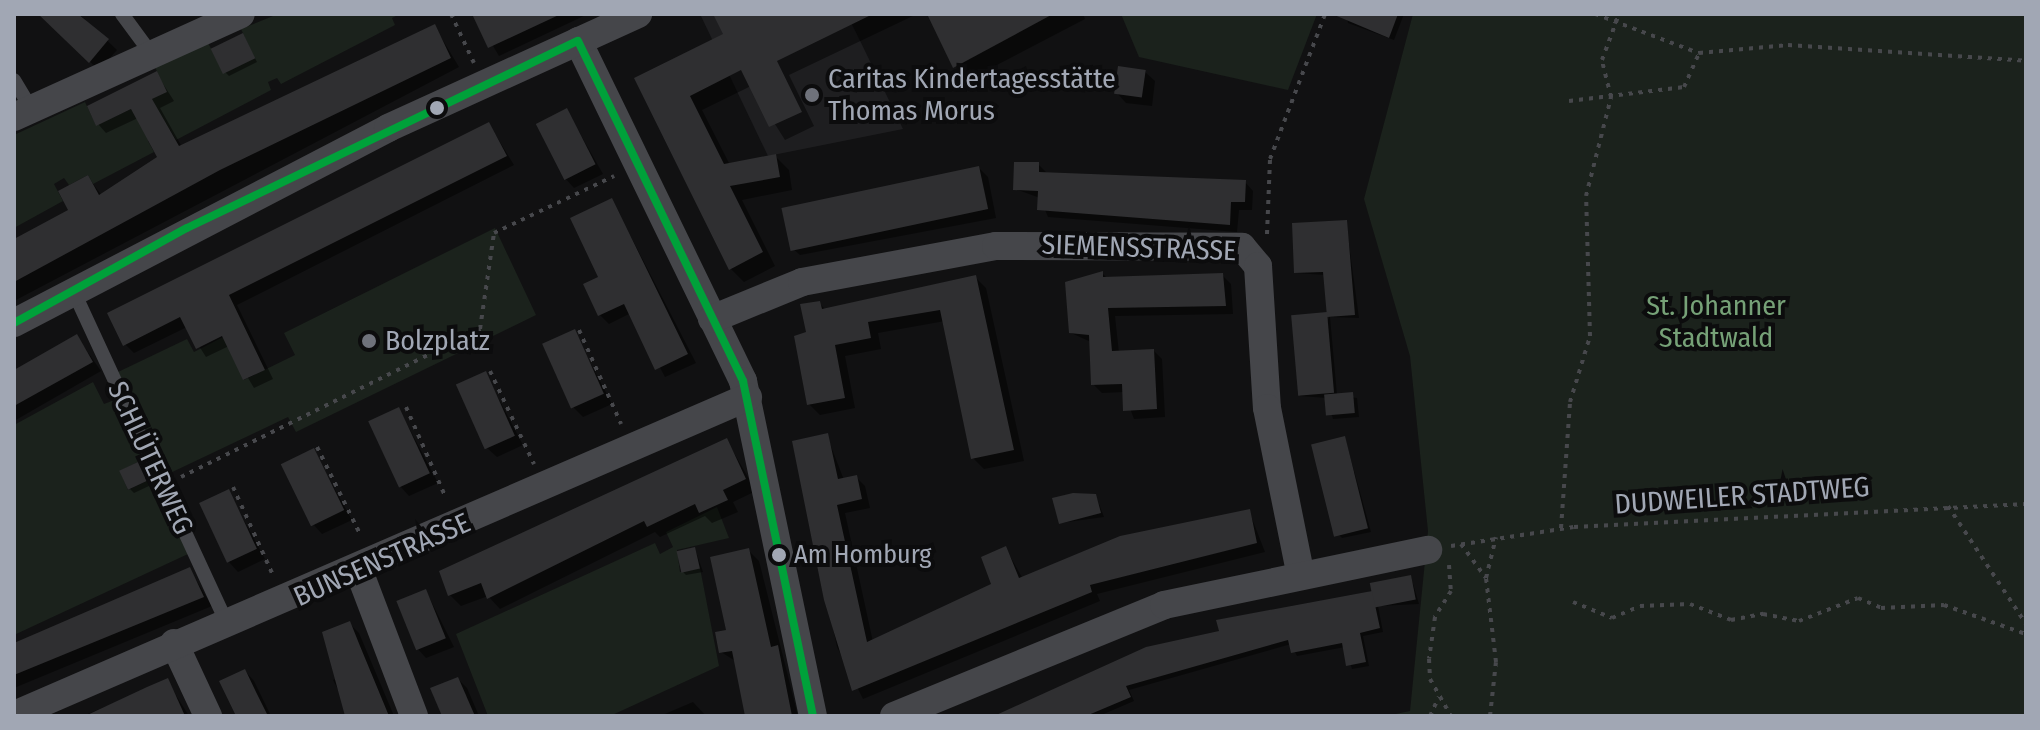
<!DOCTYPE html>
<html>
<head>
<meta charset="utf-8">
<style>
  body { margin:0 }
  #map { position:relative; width:2040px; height:730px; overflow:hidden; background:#111112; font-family:"Fira Sans Condensed",sans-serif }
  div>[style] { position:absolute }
  .built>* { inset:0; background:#1e1e20 }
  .green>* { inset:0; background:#1b221c }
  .shadow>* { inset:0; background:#0007 }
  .building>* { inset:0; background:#2f2f31; transform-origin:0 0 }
  .path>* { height:4px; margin-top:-2px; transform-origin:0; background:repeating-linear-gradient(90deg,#47484c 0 4px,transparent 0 10px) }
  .service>* { height:14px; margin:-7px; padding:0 7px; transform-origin:7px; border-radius:7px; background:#45464a }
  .minor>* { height:28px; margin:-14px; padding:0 14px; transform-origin:14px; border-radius:14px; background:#45464a }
  .bus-1>* { height:8px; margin:-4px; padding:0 4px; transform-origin:4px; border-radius:4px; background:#00a13a }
  .dots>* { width:22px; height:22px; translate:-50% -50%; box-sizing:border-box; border:4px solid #0c0c0d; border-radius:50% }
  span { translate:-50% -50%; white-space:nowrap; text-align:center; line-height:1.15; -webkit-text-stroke:8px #0c0c0d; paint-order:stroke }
  .bus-label { font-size:26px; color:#a1a7b4 }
  .left { translate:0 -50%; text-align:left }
  .poi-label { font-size:28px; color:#a1a7b4 }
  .street-label { font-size:28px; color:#a1a7b4 }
  .park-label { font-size:28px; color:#76a177 }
  .frame { position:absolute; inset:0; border:16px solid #a1a7b4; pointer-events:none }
</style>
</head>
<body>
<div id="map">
  <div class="built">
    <i style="clip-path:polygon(700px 14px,847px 14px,903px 129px,768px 156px)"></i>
  </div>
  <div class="green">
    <i style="clip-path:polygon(278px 14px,400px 14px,392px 18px,395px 25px,281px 84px,277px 78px,268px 82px,271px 90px,176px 140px,170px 130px,148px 141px,154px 152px,93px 184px,88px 175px,69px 185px,64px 178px,54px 184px,63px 201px,14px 228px,14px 135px,85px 102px,96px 125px,127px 111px,166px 92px,155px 67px,208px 43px,224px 73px,254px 57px,241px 29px)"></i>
    <i style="clip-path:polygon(1121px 14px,1317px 14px,1288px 90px,1139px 57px)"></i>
    <i style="clip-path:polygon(1413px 14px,2026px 14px,2026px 716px,1386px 716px,1410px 711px,1428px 531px,1410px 356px,1364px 199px)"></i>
    <i style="clip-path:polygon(495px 228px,536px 315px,296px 432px,288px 417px,166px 475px,118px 372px,187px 339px,194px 352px,223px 337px,244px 380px,295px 355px,284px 333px)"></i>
    <i style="clip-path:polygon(93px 382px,104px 404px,117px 399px,144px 459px,120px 471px,128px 490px,153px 478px,188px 554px,14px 635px,14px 425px)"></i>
    <i style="clip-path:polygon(717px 507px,729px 538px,677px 550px,680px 572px,700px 568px,719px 666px,610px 716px,488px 716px,456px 634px,655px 543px,660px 554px,673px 547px,666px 532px)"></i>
  </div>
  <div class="shadow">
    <i style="clip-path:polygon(38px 14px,79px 14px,117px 50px,99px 70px)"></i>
    <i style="clip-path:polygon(474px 14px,588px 14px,499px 56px)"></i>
    <i style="clip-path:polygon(721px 14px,917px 14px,789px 75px,814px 126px,785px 140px,751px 86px,702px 110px,730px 165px,775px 156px,789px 170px,792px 190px,742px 200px,775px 266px,744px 282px,730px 268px,637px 79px,726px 35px)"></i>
    <i style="clip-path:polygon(929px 14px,1083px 14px,1085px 19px,968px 80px)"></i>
    <i style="clip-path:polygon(1346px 14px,1404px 14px,1394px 40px,1348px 23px)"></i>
    <i style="clip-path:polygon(435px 27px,459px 67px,14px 301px,14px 240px,71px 211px,88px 177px,102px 196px,159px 158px,138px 118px,106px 133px,98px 124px,158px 76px,174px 101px,160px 108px,182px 147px)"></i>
    <i style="clip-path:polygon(243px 36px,257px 62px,229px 76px,225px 72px)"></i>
    <i style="clip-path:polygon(1145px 72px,1155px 81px,1152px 106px,1126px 103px,1117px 93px)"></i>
    <i style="clip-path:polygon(567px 111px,603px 174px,574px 188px,565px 178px)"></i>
    <i style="clip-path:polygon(489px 124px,514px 165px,237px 305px,273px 379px,254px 388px,229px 346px,206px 357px,187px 327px,134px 353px,125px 344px)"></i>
    <i style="clip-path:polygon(1038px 164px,1047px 173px,1245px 182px,1253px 191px,1252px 210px,1239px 210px,1237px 232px,1048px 217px,1040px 198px,1015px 189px)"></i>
    <i style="clip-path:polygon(979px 168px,988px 177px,996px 218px,800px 255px,790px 246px)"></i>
    <i style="clip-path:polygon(612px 200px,696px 363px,665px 377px,631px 313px,609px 324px,600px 315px)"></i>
    <i style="clip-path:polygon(1346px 222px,1359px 318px,1330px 317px,1337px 395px,1357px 398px,1359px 417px,1333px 419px,1327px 398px,1300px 396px,1329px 317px,1325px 275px,1296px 273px)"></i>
    <i style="clip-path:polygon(1102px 273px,1108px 279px,1222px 275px,1231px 284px,1233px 314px,1115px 316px,1119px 353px,1154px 351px,1162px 359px,1165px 417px,1134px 419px,1124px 392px,1102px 393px,1093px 384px,1091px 342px,1071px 333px)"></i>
    <i style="clip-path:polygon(975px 277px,986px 288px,1024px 461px,984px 469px,973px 458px,945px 321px,878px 333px,881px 349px,845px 356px,855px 408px,820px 415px,809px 404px,808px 333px,819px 303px,826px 310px)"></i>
    <i style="clip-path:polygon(574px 332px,612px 404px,583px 417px,573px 407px)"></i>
    <i style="clip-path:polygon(77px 337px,101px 371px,14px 421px,14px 372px)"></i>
    <i style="clip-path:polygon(485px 373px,523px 445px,497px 457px,487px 448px)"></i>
    <i style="clip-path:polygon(399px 409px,438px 483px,409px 496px,400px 486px)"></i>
    <i style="clip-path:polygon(827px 436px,844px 480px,856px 477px,865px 486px,870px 508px,845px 513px,873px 642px,994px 585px,1006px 549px,1023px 579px,1249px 511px,1265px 552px,1097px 594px,1100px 601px,863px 699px,837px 647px,794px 442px)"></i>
    <i style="clip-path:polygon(1345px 438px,1371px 532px,1342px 538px,1338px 534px)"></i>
    <i style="clip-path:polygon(727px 441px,756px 491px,733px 502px,738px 512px,712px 523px,705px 516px,660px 537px,655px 532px,500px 609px,488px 596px,461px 606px,450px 595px)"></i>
    <i style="clip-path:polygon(313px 450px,352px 520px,322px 534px,313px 524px)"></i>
    <i style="clip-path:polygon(139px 464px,151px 485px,134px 493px,130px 489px)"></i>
    <i style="clip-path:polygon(228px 491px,265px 559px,238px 572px,229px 562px)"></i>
    <i style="clip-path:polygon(1096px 496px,1104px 517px,1060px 523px)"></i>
    <i style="clip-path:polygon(695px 549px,703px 572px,686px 575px,682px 571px)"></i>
    <i style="clip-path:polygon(748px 550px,759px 561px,798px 716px,747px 716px,737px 662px,721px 652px)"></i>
    <i style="clip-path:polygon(190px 570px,212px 606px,14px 688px,14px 646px)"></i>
    <i style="clip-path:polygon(1411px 577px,1419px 604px,1378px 606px,1383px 632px,1363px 636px,1369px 666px,1352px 669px,1345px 647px,1297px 656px,1291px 644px,1129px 690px,1134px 701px,1099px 716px,1011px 716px)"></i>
    <i style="clip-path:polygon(426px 591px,454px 647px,426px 658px,417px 648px)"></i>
    <i style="clip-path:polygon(349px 623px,359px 633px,394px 716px,352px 716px,333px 680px,342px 677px)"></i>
    <i style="clip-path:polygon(245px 671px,254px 681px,271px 716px,238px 716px)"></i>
    <i style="clip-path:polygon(458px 679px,467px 688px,479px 716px,444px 716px)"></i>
    <i style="clip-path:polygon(167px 681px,189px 716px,83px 716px)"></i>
    <i style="clip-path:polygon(693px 702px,706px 716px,660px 716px)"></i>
  </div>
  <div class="building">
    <i style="clip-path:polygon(38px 14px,78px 14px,109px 39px,89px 63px)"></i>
    <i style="clip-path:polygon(472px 14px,561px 14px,488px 48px)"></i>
    <i style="clip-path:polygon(713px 14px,873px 14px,777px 61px,802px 112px,769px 127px,741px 70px,690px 96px,724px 164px,776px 154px,780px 177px,730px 186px,763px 252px,729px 270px,634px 78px,723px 34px)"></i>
    <i style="clip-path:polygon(927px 14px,1053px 14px,953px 68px)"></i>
    <i style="clip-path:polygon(1332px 14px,1398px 14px,1389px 38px)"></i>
    <i style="clip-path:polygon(435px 24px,451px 58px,220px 170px,14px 282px,14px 239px,68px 210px,58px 191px,88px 175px,99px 195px,157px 157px,131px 109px,96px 126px,87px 106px,157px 71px,167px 92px,152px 99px,179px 146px)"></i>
    <i style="left:243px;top:33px;width:28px;height:36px;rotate:64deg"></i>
    <i style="left:1118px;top:66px;width:28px;height:28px;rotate:8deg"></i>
    <i style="left:567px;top:108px;width:63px;height:35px;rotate:63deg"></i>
    <i style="clip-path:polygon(489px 122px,507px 156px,229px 295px,265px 370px,243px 380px,222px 336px,196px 349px,180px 317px,123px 346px,107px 313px)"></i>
    <i style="clip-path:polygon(1014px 162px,1039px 162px,1039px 172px,1246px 180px,1245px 202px,1231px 202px,1230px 225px,1037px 210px,1038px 191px,1013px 190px)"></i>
    <i style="left:979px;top:166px;width:44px;height:202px;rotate:78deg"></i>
    <i style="clip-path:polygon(612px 198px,688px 354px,655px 370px,624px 304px,598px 316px,583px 284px,598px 277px,570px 218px)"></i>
    <i style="clip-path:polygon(1347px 220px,1355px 315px,1327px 317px,1323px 272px,1294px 273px,1292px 223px)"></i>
    <i style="clip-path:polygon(1103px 271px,1103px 277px,1223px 273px,1226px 306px,1108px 308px,1112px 351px,1154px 349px,1157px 409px,1123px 411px,1122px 384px,1091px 385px,1089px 335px,1069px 333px,1065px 282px)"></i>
    <i style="clip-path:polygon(976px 275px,1014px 450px,971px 459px,940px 310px,868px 322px,871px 338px,835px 345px,845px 398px,807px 405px,794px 336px,806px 332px,800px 304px,820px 301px,822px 309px)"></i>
    <i style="left:1327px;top:312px;width:81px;height:36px;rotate:85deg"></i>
    <i style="left:575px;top:329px;width:71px;height:36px;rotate:66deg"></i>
    <i style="clip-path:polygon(77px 334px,93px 362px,14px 406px,14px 370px)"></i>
    <i style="left:486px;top:371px;width:71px;height:33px;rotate:66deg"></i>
    <i style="left:1353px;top:392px;width:21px;height:29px;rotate:85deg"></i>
    <i style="left:399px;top:407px;width:73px;height:34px;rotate:65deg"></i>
    <i style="clip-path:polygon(828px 433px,838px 479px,857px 475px,862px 499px,837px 505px,867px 642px,991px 584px,981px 557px,1006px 546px,1019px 578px,1120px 536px,1250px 509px,1257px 543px,1090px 585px,1092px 592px,852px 691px,824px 600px,792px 441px)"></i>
    <i style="left:1345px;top:436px;width:95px;height:35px;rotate:76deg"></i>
    <i style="clip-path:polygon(727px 438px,746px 479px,723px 490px,728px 500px,699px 513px,695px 504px,647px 527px,644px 521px,487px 599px,481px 583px,448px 596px,439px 571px)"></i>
    <i style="left:314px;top:448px;width:69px;height:37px;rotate:64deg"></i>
    <i style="left:140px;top:461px;width:21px;height:23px;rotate:65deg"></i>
    <i style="left:229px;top:489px;width:66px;height:33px;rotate:65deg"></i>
    <i style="clip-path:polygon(1073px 493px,1096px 494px,1101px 513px,1059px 524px,1052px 498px)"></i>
    <i style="left:695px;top:547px;width:22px;height:19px;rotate:77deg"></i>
    <i style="clip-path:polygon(749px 548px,771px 647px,778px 645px,792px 716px,745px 716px,732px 651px,719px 653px,715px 632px,726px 630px,710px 557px)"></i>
    <i style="clip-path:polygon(190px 567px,204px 597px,14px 675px,14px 643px)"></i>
    <i style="left:1411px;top:575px;width:25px;height:42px;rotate:79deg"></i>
    <i style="left:426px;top:589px;width:53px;height:32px;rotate:68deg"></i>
    <i style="clip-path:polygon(1372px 591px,1380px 628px,1360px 633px,1366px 662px,1346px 666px,1342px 643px,1291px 653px,1288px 640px,1126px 686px,1131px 697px,1086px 716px,994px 716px,1146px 647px,1219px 631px,1216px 620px)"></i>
    <i style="clip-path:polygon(350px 621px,360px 646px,389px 716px,345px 716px,322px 632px)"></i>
    <i style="clip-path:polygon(245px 669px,256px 692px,268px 716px,236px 716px,219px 681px)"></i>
    <i style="clip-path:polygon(458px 677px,475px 716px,442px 716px,430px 688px)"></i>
    <i style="clip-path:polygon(168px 678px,185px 716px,85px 716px,147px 687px)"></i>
  </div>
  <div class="path">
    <i style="left:451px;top:14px;width:54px;rotate:64.9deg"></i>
    <i style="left:1595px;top:14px;width:111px;rotate:20.6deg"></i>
    <i style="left:1699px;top:53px;width:89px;rotate:-5.1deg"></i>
    <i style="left:1788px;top:45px;width:239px;rotate:3.8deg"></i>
    <i style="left:1569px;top:101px;width:116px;rotate:-6.9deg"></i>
    <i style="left:1684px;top:87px;width:37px;rotate:-66deg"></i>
    <i style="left:1267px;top:234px;width:75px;rotate:-87.7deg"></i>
    <i style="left:1270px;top:159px;width:155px;rotate:-69.2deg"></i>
    <i style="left:579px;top:330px;width:103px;rotate:65.9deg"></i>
    <i style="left:490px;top:371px;width:103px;rotate:64.7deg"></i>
    <i style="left:406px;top:407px;width:99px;rotate:66.3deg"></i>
    <i style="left:317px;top:447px;width:99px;rotate:63.7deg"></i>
    <i style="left:181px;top:477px;width:334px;rotate:-26.3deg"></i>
    <i style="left:480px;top:329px;width:97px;rotate:-81.7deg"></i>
    <i style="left:494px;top:233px;width:133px;rotate:-25.4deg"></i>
    <i style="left:233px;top:487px;width:97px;rotate:65.6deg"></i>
    <i style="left:1948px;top:506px;width:141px;rotate:56.5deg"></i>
    <i style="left:1561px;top:528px;width:126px;rotate:-85.9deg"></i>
    <i style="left:1570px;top:402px;width:69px;rotate:-73.1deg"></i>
    <i style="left:1590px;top:336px;width:140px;rotate:-91.6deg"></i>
    <i style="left:1586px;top:196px;width:102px;rotate:-75.8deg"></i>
    <i style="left:1611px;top:97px;width:38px;rotate:-104deg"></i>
    <i style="left:1602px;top:60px;width:49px;rotate:-69.7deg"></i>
    <i style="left:1461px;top:544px;width:42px;rotate:53.7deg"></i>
    <i style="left:1451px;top:546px;width:124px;rotate:-8.8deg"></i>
    <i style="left:1574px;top:527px;width:453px;rotate:-2.9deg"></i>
    <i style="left:1449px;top:565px;width:26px;rotate:86deg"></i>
    <i style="left:1451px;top:591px;width:31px;rotate:122deg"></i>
    <i style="left:1435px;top:617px;width:42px;rotate:98.1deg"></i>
    <i style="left:1429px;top:659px;width:20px;rotate:87deg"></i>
    <i style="left:1430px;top:679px;width:43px;rotate:60.4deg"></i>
    <i style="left:1573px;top:602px;width:42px;rotate:22.3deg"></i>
    <i style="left:1612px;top:618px;width:30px;rotate:-23deg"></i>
    <i style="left:1640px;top:606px;width:50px;rotate:-2.3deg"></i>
    <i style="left:1690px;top:604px;width:44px;rotate:21.3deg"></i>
    <i style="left:1731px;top:620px;width:33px;rotate:-11deg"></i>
    <i style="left:1763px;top:614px;width:37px;rotate:11deg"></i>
    <i style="left:1799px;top:621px;width:63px;rotate:-21.3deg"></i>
    <i style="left:1858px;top:598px;width:25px;rotate:23deg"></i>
    <i style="left:1881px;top:608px;width:63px;rotate:-2.7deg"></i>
    <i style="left:1944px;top:605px;width:87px;rotate:19.5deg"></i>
    <i style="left:1430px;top:716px;width:21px;rotate:-65deg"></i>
    <i style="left:1490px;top:716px;width:54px;rotate:-83.7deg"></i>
    <i style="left:1496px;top:662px;width:85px;rotate:-96.8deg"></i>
    <i style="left:1486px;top:578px;width:42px;rotate:-76.3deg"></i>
  </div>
  <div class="service">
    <i style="left:122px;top:14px;width:47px;rotate:53.6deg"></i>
    <i style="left:14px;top:80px;width:33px;rotate:59deg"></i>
    <i style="left:73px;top:290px;width:369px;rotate:65.2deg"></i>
  </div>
  <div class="minor">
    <i style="left:578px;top:41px;width:378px;rotate:64.1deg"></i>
    <i style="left:743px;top:381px;width:342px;rotate:78.2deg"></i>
    <i style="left:14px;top:117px;width:249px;rotate:-24.4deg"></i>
    <i style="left:712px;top:319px;width:97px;rotate:-22.3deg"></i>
    <i style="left:802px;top:282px;width:197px;rotate:-10.5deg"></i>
    <i style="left:996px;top:246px;width:246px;rotate:0.2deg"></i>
    <i style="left:1242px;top:247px;width:25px;rotate:50deg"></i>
    <i style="left:1258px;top:266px;width:142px;rotate:86.4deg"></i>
    <i style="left:1267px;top:408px;width:167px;rotate:78.6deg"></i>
    <i style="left:14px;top:323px;width:422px;rotate:-27.5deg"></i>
    <i style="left:388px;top:128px;width:275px;rotate:-24.5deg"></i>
    <i style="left:359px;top:571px;width:155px;rotate:69.2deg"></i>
    <i style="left:174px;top:643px;width:81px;rotate:65deg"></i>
    <i style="left:14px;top:715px;width:800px;rotate:-23.42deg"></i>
    <i style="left:894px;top:716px;width:292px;rotate:-22.3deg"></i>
    <i style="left:1164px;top:605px;width:270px;rotate:-11.8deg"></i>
  </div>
  <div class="bus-1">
    <i style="left:578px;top:41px;width:378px;rotate:64.1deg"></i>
    <i style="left:743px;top:381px;width:342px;rotate:78.2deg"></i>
    <i style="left:14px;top:323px;width:197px;rotate:-28.8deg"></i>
    <i style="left:187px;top:228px;width:433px;rotate:-25.6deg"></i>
  </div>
  <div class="dots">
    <i style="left:812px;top:95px;background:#6f727b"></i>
    <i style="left:437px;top:108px;background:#a1a7b4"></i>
    <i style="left:369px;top:341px;background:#6f727b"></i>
    <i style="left:779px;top:555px;background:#a1a7b4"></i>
  </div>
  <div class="bus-label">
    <span class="left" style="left:794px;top:555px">Am Homburg</span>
  </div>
  <div class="poi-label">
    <span class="left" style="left:828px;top:95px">Caritas Kindertagesstätte<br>Thomas Morus</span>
    <span class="left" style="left:385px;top:341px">Bolzplatz</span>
  </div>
  <div class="street-label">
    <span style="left:1139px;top:248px;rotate:2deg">SIEMENSSTRASSE</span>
    <span style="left:150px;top:458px;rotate:65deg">SCHLÜTERWEG</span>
    <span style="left:1742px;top:496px;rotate:-4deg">DUDWEILER STADTWEG</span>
    <span style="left:382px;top:560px;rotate:-24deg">BUNSENSTRASSE</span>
  </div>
  <div class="park-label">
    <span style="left:1716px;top:322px">St. Johanner<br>Stadtwald</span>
  </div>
  <div class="frame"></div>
</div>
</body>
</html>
